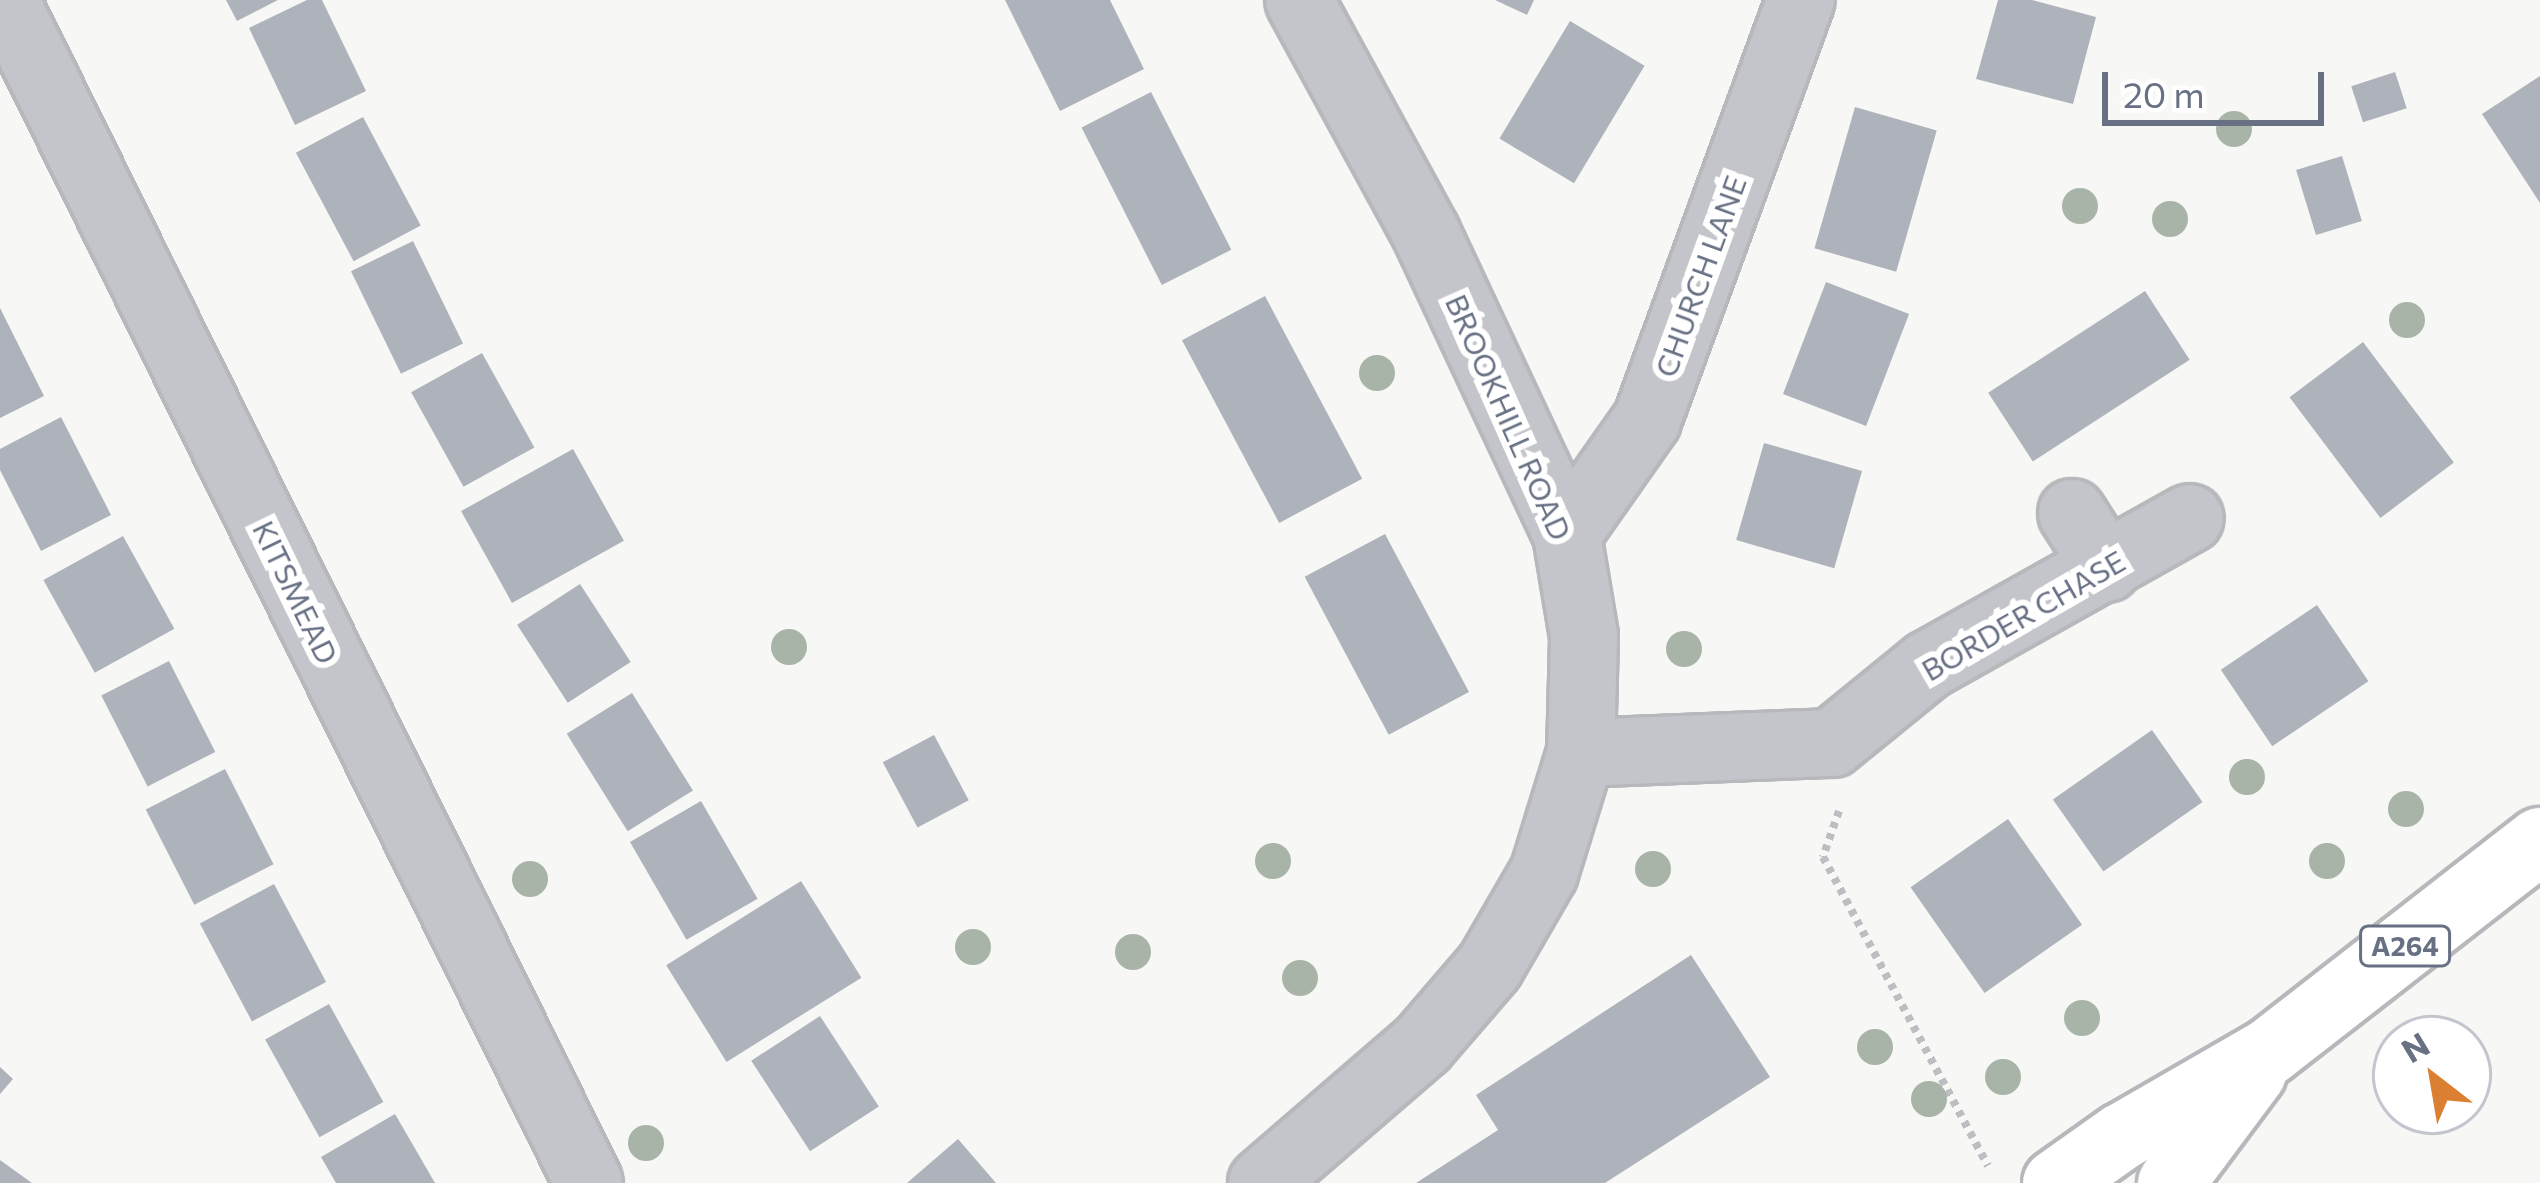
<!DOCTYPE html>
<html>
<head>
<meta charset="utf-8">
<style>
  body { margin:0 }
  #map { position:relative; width:2540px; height:1183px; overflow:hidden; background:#f7f8f5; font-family:Commissioner,sans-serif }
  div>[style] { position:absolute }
  .building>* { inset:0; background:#aeb2ba; transform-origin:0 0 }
  .path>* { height:8px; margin-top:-4px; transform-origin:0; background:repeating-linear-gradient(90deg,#bdbec1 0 6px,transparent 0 12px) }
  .roads { filter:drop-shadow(3px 0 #b6b8bc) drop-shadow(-3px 0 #b6b8bc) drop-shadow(0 3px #b6b8bc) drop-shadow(0 -3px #b6b8bc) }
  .minor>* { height:66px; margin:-33px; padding:0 33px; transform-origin:33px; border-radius:33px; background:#c3c5ca }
  .highway>* { height:66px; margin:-33px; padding:0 33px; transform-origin:33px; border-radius:33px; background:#fff }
  .trees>* { width:36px; height:36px; margin:-18px; border-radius:50%; background:#a8b4a7 }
  span { translate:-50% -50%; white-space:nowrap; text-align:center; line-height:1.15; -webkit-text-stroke:12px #fff; paint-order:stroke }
  .shield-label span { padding:3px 9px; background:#fff; border:3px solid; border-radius:9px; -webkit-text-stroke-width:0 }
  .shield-label { font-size:27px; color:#687184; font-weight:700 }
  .street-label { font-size:30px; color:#687184 }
  .north { position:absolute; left:2372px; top:1015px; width:120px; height:120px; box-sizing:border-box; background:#fff; border:3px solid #c3c6ce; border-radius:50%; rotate:329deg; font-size:33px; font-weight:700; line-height:48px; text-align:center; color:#687184 }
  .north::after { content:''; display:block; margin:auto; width:42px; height:54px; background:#db7f32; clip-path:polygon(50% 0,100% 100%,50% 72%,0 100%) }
  .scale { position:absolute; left:2102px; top:72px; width:222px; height:54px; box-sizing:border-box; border:6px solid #687184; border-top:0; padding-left:15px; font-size:36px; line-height:42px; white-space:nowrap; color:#687184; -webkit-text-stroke:9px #fff; paint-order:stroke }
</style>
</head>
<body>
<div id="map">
  <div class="building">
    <i style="clip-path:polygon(226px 0,278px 0,237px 21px)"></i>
    <i style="clip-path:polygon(307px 0,322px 0,366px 91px,295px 125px,249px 28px)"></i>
    <i style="clip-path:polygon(1005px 0,1110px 0,1144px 69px,1060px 111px)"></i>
    <i style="clip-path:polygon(1495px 0,1534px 0,1527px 15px)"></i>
    <i style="clip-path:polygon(1998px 0,2032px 0,2096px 17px,2073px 104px,1976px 79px)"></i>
    <i style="left:1570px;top:21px;width:87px;height:137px;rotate:31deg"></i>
    <i style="left:2395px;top:72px;width:38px;height:46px;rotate:72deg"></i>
    <i style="clip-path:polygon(2540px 76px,2540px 203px,2482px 114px)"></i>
    <i style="left:1151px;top:92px;width:177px;height:78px;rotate:63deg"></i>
    <i style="left:1855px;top:107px;width:85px;height:147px;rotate:16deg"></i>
    <i style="left:363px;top:117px;width:123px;height:76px;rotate:62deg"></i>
    <i style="left:2342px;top:156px;width:68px;height:48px;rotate:73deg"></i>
    <i style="left:413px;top:241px;width:114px;height:69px;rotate:64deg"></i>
    <i style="left:1826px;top:282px;width:89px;height:120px;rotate:21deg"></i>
    <i style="left:2145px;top:291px;width:82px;height:187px;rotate:57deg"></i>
    <i style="left:1265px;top:296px;width:207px;height:94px;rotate:62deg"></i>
    <i style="clip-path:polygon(0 308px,44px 396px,0 418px)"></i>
    <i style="left:2363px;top:342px;width:151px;height:92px;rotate:53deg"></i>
    <i style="left:482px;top:353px;width:108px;height:81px;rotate:61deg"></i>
    <i style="clip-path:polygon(61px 417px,111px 515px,41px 551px,0 470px,0 449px)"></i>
    <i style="left:1764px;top:443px;width:102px;height:101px;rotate:16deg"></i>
    <i style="left:573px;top:449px;width:105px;height:128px;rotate:61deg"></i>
    <i style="left:1385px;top:534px;width:179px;height:91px;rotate:62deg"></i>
    <i style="left:123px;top:536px;width:106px;height:91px;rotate:61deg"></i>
    <i style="left:580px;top:584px;width:93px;height:75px;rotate:57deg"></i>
    <i style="left:2317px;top:605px;width:92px;height:116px;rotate:56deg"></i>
    <i style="left:169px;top:661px;width:102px;height:76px;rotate:63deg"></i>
    <i style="left:632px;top:693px;width:115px;height:77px;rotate:58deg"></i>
    <i style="left:2152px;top:730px;width:88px;height:121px;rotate:55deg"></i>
    <i style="left:934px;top:735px;width:74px;height:58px;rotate:62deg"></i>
    <i style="left:225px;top:769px;width:107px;height:89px;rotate:63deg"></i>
    <i style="left:701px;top:801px;width:113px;height:82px;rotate:60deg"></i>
    <i style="left:2008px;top:819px;width:129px;height:119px;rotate:55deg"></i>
    <i style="left:801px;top:881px;width:114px;height:159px;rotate:58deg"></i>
    <i style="left:274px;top:884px;width:111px;height:84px;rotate:62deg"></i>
    <i style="clip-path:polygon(1691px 955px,1770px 1077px,1605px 1183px,1416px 1183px,1498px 1130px,1476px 1095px)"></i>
    <i style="left:329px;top:1004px;width:112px;height:73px;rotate:61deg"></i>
    <i style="left:820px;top:1016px;width:108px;height:82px;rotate:57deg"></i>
    <i style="clip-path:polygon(0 1067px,13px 1079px,0 1094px)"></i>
    <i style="clip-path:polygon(395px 1114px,435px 1183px,336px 1183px,321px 1157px)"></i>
    <i style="clip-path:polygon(958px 1139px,996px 1183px,907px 1183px)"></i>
    <i style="clip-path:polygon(0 1160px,32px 1183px,0 1183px)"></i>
  </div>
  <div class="path">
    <i style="left:1839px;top:811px;width:49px;rotate:109.2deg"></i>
    <i style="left:1823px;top:857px;width:350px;rotate:61.9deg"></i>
  </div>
  <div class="roads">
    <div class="minor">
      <i style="left:5px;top:0;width:1319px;rotate:63.73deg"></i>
      <i style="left:2072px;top:513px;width:65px;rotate:57.5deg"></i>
      <i style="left:1567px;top:534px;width:139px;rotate:-54.9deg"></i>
      <i style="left:1647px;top:420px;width:447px;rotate:-69.9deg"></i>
      <i style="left:1581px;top:753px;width:251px;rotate:-2.3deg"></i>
      <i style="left:1832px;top:743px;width:124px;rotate:-39.1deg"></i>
      <i style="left:1928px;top:665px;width:300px;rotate:-29.3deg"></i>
      <i style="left:1262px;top:1183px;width:211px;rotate:-40.8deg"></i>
      <i style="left:1422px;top:1045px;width:104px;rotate:-49.3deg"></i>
      <i style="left:1490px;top:966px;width:108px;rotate:-59.9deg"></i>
      <i style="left:1544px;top:873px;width:126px;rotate:-72.9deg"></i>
      <i style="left:1581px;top:753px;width:117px;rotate:-88.5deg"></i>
      <i style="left:1584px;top:636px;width:103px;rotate:-99.5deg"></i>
      <i style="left:1567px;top:534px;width:332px;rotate:-115.1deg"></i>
      <i style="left:1426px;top:233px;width:265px;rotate:-118.6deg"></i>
    </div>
    <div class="highway">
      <i style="left:2056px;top:1183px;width:80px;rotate:-35.3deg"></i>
      <i style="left:2121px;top:1137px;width:172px;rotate:-30deg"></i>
      <i style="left:2270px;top:1051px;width:342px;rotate:-37.9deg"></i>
      <i style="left:2171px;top:1183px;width:137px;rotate:-53.3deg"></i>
    </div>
  </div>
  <div class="trees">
    <i style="left:2234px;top:129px"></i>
    <i style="left:2080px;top:206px"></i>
    <i style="left:2170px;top:219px"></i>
    <i style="left:2407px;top:320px"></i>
    <i style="left:1377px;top:373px"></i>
    <i style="left:789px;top:647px"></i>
    <i style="left:1684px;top:649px"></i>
    <i style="left:2247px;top:777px"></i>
    <i style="left:2406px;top:809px"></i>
    <i style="left:1273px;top:861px"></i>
    <i style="left:2327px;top:861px"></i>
    <i style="left:1653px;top:869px"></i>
    <i style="left:530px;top:879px"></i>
    <i style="left:973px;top:947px"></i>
    <i style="left:1133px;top:952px"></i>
    <i style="left:1300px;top:978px"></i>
    <i style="left:2082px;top:1018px"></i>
    <i style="left:1875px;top:1047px"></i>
    <i style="left:2003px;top:1077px"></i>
    <i style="left:1929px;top:1099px"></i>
    <i style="left:646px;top:1143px"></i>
  </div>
  <div class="shield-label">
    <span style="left:2405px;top:946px">A264</span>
  </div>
  <div class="street-label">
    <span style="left:1700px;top:276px;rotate:-70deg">CHURCH LANE</span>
    <span style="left:1509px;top:417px;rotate:66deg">BROOKHILL ROAD</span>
    <span style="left:296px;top:592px;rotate:64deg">KITSMEAD</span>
    <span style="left:2023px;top:615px;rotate:-30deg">BORDER CHASE</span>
  </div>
  <div class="north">N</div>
  <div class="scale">20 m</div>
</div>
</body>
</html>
